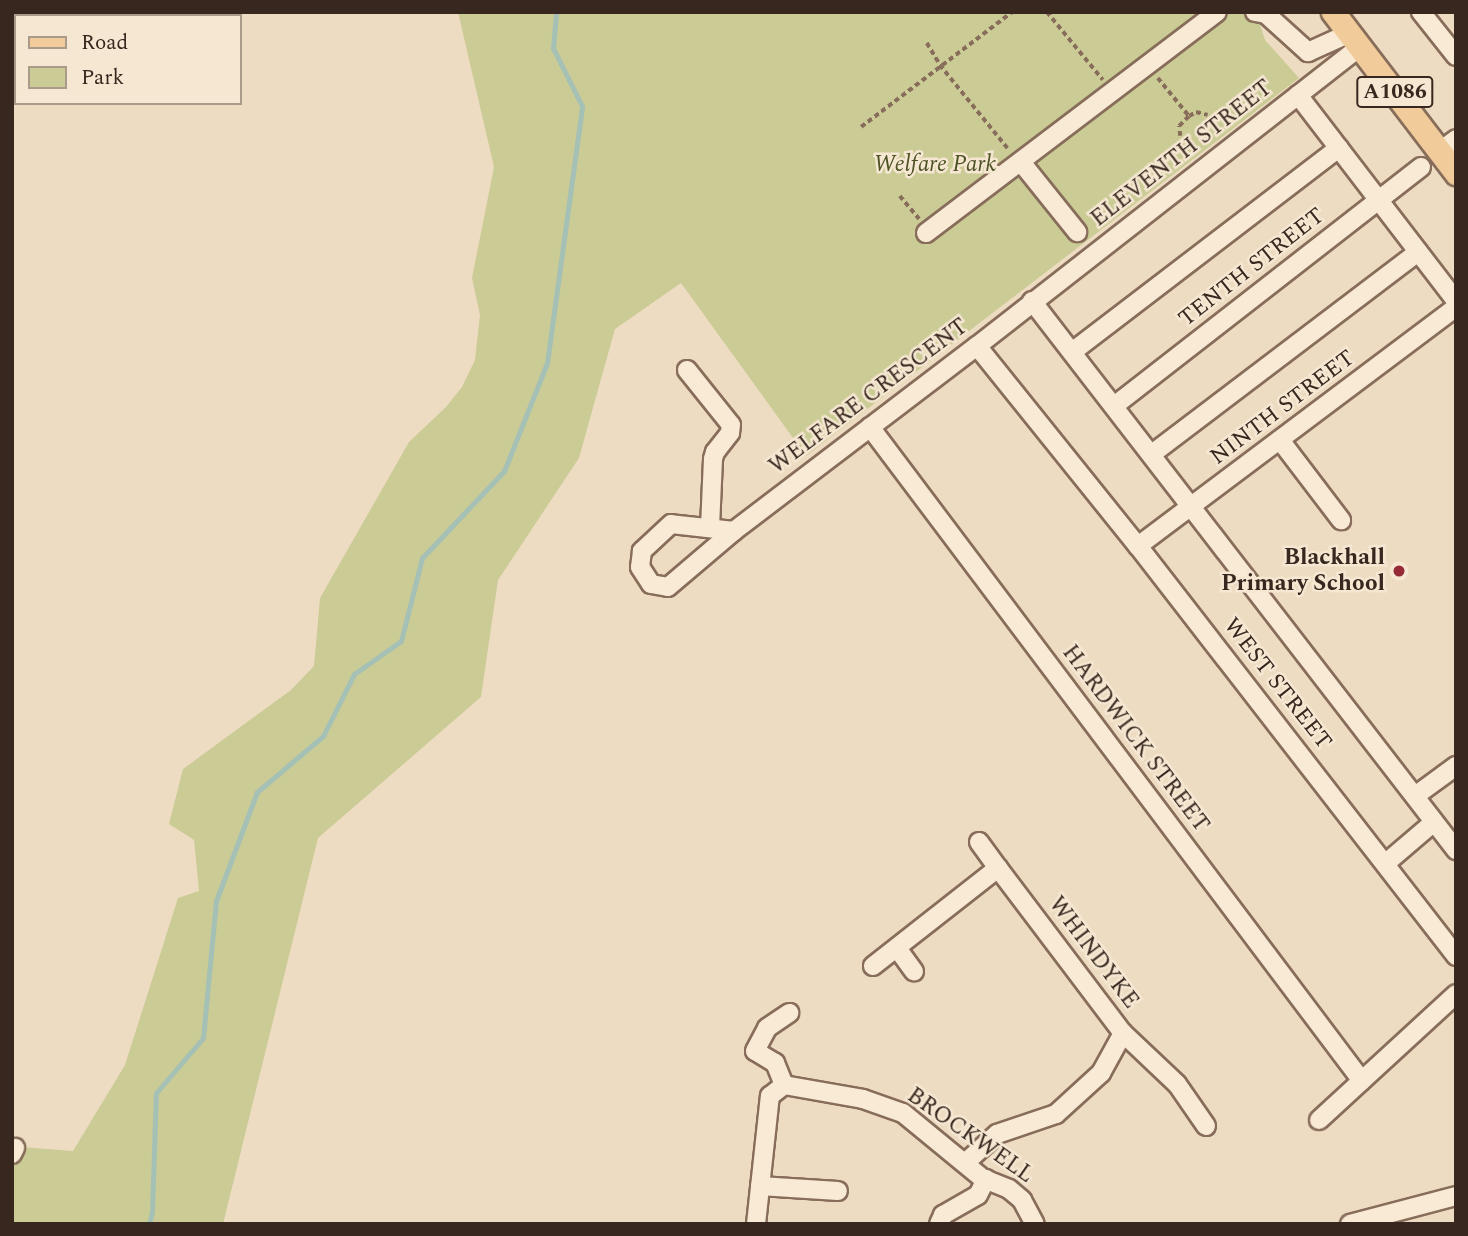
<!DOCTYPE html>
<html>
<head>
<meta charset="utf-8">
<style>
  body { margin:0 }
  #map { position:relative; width:1468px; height:1236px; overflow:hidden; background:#eedcc2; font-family:Spectral,serif }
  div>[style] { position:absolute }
  .green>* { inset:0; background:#cbcb96 }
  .stream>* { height:5px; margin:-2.5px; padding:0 2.5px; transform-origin:2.5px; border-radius:2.5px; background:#a5c0b5 }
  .path>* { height:3.5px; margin-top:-1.75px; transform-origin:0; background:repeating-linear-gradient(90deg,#876d5a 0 5px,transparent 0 8.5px) }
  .roads { filter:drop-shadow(2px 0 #876d5a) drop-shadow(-2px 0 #876d5a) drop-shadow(0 2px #876d5a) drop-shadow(0 -2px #876d5a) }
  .minor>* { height:18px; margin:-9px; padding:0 9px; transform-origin:9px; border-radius:9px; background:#f8ead5 }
  .major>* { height:23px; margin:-11.5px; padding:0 11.5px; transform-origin:11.5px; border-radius:11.5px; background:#f1cc9a }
  .dots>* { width:19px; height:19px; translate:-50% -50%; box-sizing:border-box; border:4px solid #f5e7d2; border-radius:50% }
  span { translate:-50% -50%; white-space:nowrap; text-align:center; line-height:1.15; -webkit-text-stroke:5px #f5e7d2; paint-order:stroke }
  .shield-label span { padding:2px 5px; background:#f5e7d2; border:2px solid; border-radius:5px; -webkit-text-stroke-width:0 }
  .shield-label { font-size:21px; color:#37271e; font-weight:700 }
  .street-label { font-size:23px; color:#37271e }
  .park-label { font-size:23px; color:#4d5324; font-style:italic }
  .poi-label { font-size:23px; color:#37271e; font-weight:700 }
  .right { translate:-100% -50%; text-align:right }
  .frame { position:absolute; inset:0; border:14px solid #37271e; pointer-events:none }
  .legend { position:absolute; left:14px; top:14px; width:228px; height:91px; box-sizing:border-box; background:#f5e7d2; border:2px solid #a99a8a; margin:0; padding:9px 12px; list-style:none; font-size:21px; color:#37271e }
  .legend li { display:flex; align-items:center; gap:14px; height:35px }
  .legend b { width:35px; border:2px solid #a99a8a }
</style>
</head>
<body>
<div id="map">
  <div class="green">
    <i style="clip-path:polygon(458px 12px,1256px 12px,1265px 40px,1299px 78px,806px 456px,681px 283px,615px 329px,579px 458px,498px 580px,481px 697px,318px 838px,223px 1224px,12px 1224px,12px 1172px,21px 1147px,73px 1151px,125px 1065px,178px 898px,199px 891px,194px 840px,169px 824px,183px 769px,291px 690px,314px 666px,320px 598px,409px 442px,446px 407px,462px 387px,475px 360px,480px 315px,472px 278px,494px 167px)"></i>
  </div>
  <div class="stream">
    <i style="left:149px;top:1224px;width:12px;rotate:-76deg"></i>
    <i style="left:152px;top:1212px;width:119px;rotate:-88.1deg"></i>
    <i style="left:156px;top:1093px;width:72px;rotate:-49.5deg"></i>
    <i style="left:203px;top:1038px;width:138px;rotate:-84.6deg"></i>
    <i style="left:216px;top:901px;width:116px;rotate:-69.4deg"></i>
    <i style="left:257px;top:792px;width:87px;rotate:-40.3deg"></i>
    <i style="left:323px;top:736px;width:69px;rotate:-63.4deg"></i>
    <i style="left:354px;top:674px;width:57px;rotate:-35.1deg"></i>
    <i style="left:401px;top:641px;width:86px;rotate:-75.8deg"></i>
    <i style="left:422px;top:558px;width:120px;rotate:-46.7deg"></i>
    <i style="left:504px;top:471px;width:116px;rotate:-68.3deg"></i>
    <i style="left:547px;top:363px;width:259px;rotate:-82.2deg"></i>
    <i style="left:582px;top:106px;width:65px;rotate:-116.6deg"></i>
    <i style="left:553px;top:48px;width:36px;rotate:-85deg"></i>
  </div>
  <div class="path">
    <i style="left:1047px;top:12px;width:88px;rotate:50.5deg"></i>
    <i style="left:927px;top:43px;width:26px;rotate:59deg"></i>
    <i style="left:940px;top:65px;width:109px;rotate:50.9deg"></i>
    <i style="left:1158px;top:78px;width:49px;rotate:50.8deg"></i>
    <i style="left:861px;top:127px;width:190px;rotate:-37.3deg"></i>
    <i style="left:1180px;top:136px;width:10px;rotate:-96deg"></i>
    <i style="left:1179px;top:126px;width:14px;rotate:-45deg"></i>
    <i style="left:1189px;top:116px;width:8px;rotate:-30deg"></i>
    <i style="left:1196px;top:112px;width:12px;rotate:14deg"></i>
    <i style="left:900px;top:196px;width:30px;rotate:50deg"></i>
  </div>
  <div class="roads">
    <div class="minor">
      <i style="left:1255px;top:12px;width:11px;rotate:10deg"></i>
      <i style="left:1266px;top:14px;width:57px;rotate:42.1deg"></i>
      <i style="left:1308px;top:52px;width:46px;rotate:-24.3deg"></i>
      <i style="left:1421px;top:12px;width:56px;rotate:51.5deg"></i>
      <i style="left:1298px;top:95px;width:260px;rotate:52.5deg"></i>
      <i style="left:1439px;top:152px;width:21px;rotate:-37deg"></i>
      <i style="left:1021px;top:162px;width:90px;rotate:51.3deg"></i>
      <i style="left:926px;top:233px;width:365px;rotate:-37.2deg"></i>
      <i style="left:1032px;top:301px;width:694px;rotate:52.32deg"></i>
      <i style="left:977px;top:346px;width:257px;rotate:51.2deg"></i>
      <i style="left:1138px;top:546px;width:519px;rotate:52.2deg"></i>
      <i style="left:1072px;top:352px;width:336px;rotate:-37.4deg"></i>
      <i style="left:687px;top:370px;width:70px;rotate:51.3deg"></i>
      <i style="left:731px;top:425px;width:8px;rotate:97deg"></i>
      <i style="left:730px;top:433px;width:24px;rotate:128deg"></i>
      <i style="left:715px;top:452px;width:7px;rotate:106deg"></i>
      <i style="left:713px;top:459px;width:69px;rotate:92.5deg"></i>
      <i style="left:1114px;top:406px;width:389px;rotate:-37.9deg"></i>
      <i style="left:870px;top:427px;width:818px;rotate:53.05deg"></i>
      <i style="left:1280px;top:440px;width:101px;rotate:52.7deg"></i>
      <i style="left:1152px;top:454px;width:334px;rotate:-37.2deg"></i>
      <i style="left:734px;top:531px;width:63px;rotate:-173.7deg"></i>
      <i style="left:671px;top:524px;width:40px;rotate:137deg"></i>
      <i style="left:642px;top:551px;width:16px;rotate:97deg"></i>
      <i style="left:640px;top:567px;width:20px;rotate:57deg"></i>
      <i style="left:651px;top:584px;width:17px;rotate:10deg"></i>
      <i style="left:668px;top:587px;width:87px;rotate:-40.3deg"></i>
      <i style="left:734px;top:531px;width:305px;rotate:-37.3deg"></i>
      <i style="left:977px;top:346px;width:487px;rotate:-38deg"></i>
      <i style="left:1138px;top:546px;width:398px;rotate:-36.9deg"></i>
      <i style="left:1415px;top:796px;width:51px;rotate:-36.2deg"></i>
      <i style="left:979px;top:842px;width:32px;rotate:54deg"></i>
      <i style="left:1386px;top:863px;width:63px;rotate:-40.5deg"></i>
      <i style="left:897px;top:948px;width:29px;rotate:54deg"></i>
      <i style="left:873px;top:966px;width:159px;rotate:-38.1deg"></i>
      <i style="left:998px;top:868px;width:207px;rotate:52.9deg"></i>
      <i style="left:1123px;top:1033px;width:46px;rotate:118.8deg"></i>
      <i style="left:1101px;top:1073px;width:61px;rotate:137.7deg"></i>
      <i style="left:1056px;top:1114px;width:62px;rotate:161.3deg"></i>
      <i style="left:997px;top:1134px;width:43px;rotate:137.8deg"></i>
      <i style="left:1123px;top:1033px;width:74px;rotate:43.4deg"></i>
      <i style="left:1177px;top:1084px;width:51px;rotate:55.4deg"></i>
      <i style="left:784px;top:1085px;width:24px;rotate:-112deg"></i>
      <i style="left:775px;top:1063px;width:23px;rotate:-149deg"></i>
      <i style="left:755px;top:1051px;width:26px;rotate:-62deg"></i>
      <i style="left:767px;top:1028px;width:27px;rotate:-34deg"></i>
      <i style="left:1319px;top:1120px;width:186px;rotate:-42.6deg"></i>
      <i style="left:12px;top:1154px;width:7px;rotate:-63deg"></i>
      <i style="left:760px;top:1186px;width:78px;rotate:3.7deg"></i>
      <i style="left:756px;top:1224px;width:129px;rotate:-83.8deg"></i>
      <i style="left:770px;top:1096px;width:18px;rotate:-38deg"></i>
      <i style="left:784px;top:1085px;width:80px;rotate:10deg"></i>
      <i style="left:863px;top:1099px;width:42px;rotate:19.3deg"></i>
      <i style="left:903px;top:1113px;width:102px;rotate:39.4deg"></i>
      <i style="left:982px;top:1178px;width:29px;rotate:22deg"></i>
      <i style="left:1009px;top:1189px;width:17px;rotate:40deg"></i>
      <i style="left:1022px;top:1200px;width:27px;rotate:62deg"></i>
      <i style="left:939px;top:1224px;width:10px;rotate:-66deg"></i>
      <i style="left:943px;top:1215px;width:40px;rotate:-29.7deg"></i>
      <i style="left:978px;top:1195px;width:18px;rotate:-63deg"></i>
      <i style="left:1350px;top:1224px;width:110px;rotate:-14.8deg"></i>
    </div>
    <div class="major">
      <i style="left:1333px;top:12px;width:203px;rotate:52.6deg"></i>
    </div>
  </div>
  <div class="dots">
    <i style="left:1399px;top:571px;background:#962a37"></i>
  </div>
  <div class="shield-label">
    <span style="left:1395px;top:92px">A1086</span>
  </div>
  <div class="street-label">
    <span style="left:1182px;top:154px;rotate:-38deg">ELEVENTH STREET</span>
    <span style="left:1252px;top:268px;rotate:-38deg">TENTH STREET</span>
    <span style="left:869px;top:397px;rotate:-37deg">WELFARE CRESCENT</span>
    <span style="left:1283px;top:408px;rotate:-37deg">NINTH STREET</span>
    <span style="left:1277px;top:684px;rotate:52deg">WEST STREET</span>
    <span style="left:1135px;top:739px;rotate:53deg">HARDWICK STREET</span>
    <span style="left:1093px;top:953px;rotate:53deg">WHINDYKE</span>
    <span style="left:970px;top:1136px;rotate:35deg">BROCKWELL</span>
  </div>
  <div class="park-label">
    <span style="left:935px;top:165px">Welfare Park</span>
  </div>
  <div class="poi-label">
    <span class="right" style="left:1385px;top:571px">Blackhall<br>Primary School</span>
  </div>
  <div class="frame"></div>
  <ul class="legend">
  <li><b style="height:9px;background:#f1cc9a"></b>Road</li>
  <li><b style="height:19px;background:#cbcb96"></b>Park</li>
  </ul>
</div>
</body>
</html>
